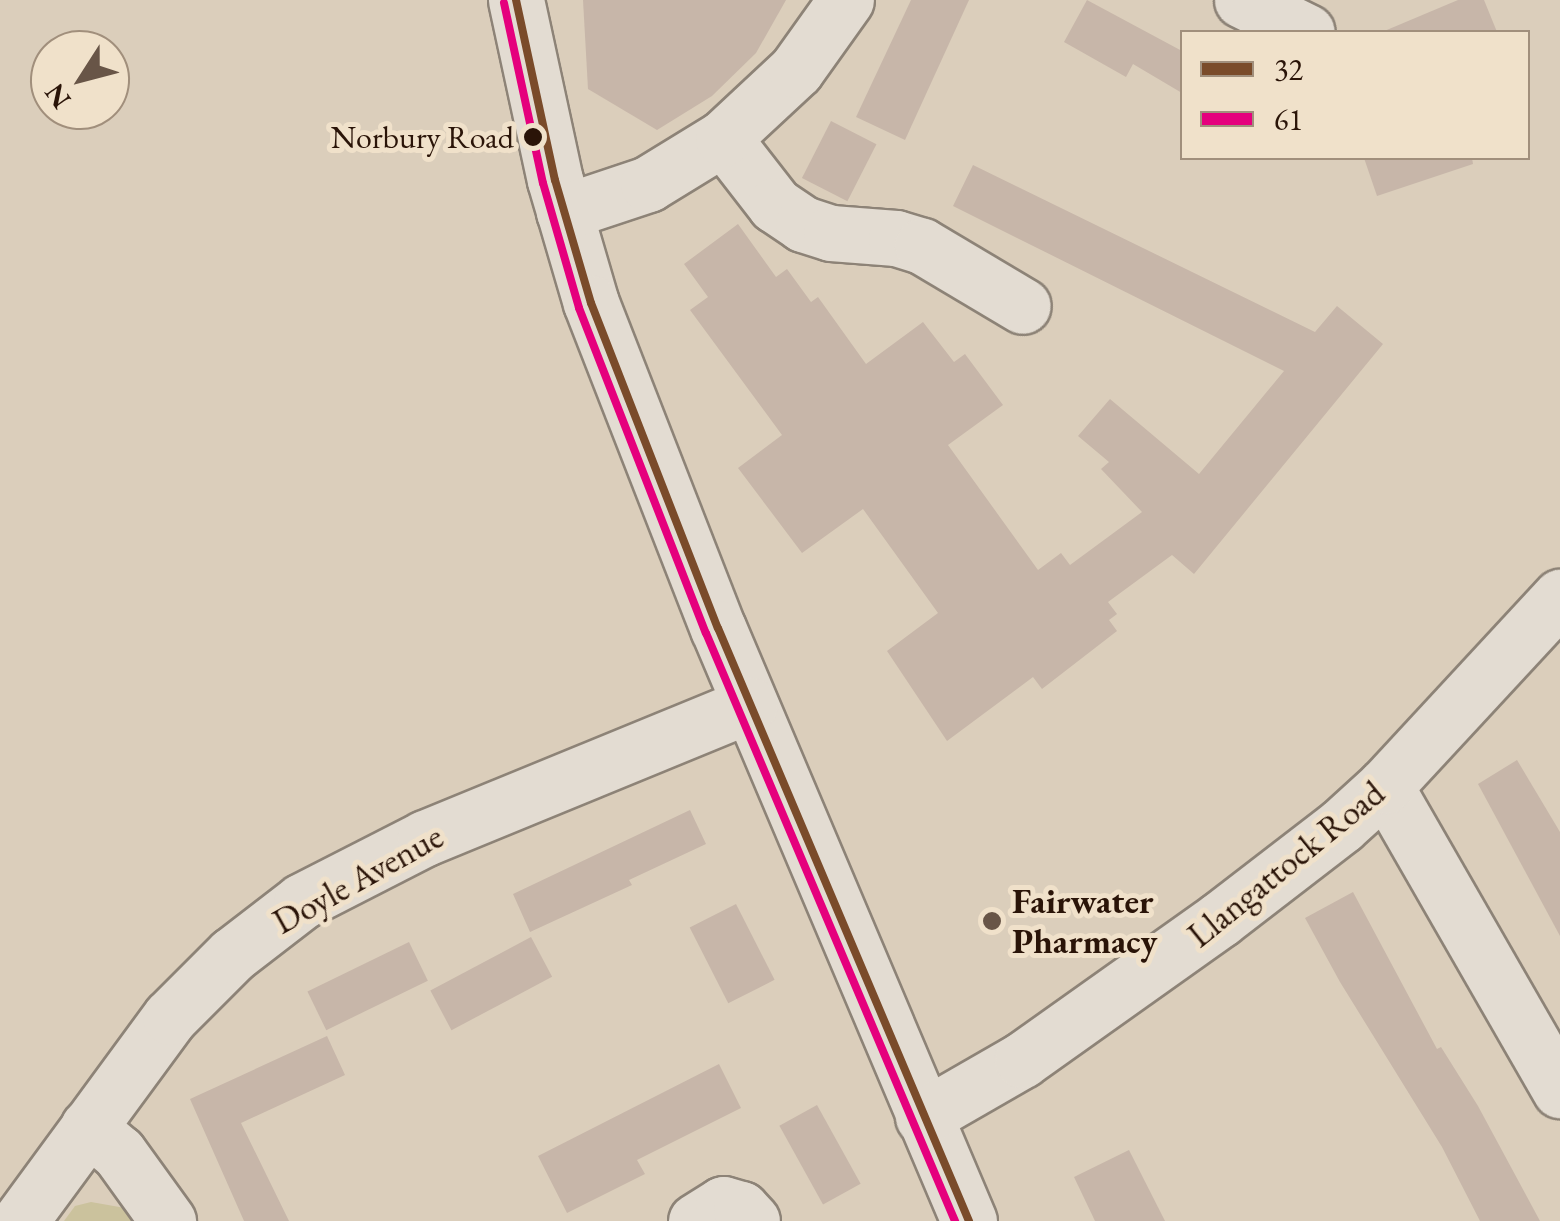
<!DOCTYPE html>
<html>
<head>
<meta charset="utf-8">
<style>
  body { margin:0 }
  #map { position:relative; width:1560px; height:1221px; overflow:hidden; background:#dbcebb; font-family:"EB Garamond",serif }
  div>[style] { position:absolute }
  .green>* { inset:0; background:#cbc29d }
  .building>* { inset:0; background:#c7b6a9; transform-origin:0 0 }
  .roads { filter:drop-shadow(2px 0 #8d8377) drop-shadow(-2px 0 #8d8377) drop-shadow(0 2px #8d8377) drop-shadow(0 -2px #8d8377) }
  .minor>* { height:55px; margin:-27.5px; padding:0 27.5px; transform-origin:27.5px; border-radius:27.5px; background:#e3dcd2 }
  .bus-1>* { height:8px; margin:-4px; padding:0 4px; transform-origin:4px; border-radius:4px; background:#7a4b2a }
  .bus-2>* { height:8px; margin:-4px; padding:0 4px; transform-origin:4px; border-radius:4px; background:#e5007d }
  .dots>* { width:28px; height:28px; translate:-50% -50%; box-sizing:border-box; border:5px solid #f0e1ca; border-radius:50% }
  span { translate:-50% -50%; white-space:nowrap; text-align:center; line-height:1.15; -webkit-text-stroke:10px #f0e1ca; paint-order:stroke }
  .bus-label { font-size:32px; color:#2a1408 }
  .right { translate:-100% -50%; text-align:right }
  .street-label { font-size:35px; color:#2a1408 }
  .poi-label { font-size:35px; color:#2a1408; font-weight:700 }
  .left { translate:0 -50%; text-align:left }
  .legend { position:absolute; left:1180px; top:30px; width:350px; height:130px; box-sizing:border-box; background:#f0e1ca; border:2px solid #a18f7c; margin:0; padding:12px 18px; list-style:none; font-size:30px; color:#2a1408 }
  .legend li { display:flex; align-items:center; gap:20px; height:50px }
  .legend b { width:50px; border:2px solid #a18f7c }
  .north { position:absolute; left:30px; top:30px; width:100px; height:100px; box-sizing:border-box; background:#f0e1ca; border:2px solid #a18f7c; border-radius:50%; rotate:234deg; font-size:28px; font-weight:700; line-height:40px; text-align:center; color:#2a1408 }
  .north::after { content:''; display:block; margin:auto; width:35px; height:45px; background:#685547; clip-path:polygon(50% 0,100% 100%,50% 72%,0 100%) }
</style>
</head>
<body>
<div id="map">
  <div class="green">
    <i style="clip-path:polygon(91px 1202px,125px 1208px,136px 1221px,64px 1221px,75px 1206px)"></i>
  </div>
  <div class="building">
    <i style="clip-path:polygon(583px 0,786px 0,756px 53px,712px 96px,657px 130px,588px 89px)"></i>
    <i style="clip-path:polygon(911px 0,969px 0,905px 140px,856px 117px)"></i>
    <i style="clip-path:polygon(1087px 0,1182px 51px,1182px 93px,1133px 64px,1126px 77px,1064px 42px)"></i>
    <i style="clip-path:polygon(1458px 0,1484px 0,1497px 32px,1382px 32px)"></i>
    <i style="left:831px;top:121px;width:51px;height:64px;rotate:27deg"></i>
    <i style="clip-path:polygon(1364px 158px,1472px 158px,1473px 164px,1377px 196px)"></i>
    <i style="clip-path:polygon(973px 165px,1315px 332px,1337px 306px,1383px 344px,1194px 574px,1172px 555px,1108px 602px,1117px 614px,1109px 620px,1117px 631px,1042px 689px,1033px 677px,947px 741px,887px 651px,938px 613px,863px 509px,802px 553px,738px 468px,782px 435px,690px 310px,708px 297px,684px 264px,738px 224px,776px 277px,787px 269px,811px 302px,818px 297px,866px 364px,923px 322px,954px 362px,965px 354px,1003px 405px,948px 445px,1038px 570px,1061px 553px,1070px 565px,1142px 512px,1101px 469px,1109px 462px,1078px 436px,1110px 399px,1199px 474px,1284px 371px,953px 206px)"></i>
    <i style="clip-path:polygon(1517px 760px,1560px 832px,1560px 936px,1478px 784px)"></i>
    <i style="clip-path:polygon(690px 810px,706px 844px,629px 880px,632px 885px,530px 932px,513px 894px)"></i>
    <i style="clip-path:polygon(1353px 892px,1437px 1049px,1441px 1047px,1478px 1106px,1540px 1221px,1480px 1221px,1442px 1147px,1340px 982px,1305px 918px)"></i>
    <i style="left:736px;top:904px;width:85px;height:52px;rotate:63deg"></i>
    <i style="left:531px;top:937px;width:45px;height:114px;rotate:62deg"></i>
    <i style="left:409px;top:942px;width:43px;height:113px;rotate:64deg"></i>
    <i style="clip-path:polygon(327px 1036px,345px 1075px,241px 1123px,289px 1221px,244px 1221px,190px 1099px)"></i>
    <i style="clip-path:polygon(719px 1064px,741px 1108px,637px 1160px,645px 1174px,567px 1213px,538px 1156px)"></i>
    <i style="left:817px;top:1105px;width:90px;height:43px;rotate:61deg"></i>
    <i style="clip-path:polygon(1129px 1150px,1165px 1221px,1095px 1221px,1074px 1177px)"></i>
  </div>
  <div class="roads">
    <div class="minor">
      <i style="left:516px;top:0;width:184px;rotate:77.8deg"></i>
      <i style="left:555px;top:180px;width:128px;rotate:73.7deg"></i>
      <i style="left:591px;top:303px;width:349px;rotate:68.7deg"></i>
      <i style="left:718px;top:628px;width:644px;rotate:67.06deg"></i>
      <i style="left:1242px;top:0;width:72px;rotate:26.2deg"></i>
      <i style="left:723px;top:138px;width:85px;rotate:52.2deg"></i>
      <i style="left:775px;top:205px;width:34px;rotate:34deg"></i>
      <i style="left:803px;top:224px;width:29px;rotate:18deg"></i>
      <i style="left:831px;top:233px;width:65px;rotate:4.4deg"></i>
      <i style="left:896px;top:238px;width:27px;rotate:17deg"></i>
      <i style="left:922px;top:246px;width:117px;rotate:30.7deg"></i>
      <i style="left:564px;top:212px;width:89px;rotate:-18.4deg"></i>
      <i style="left:648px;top:184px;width:88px;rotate:-31.5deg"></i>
      <i style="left:723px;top:138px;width:100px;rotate:-43deg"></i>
      <i style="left:796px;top:70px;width:86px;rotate:-54.5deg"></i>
      <i style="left:1385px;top:786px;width:351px;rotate:60.1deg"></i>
      <i style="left:923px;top:1117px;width:114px;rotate:-29.9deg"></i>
      <i style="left:1022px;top:1060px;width:242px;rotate:-35.4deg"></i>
      <i style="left:1219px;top:920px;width:154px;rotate:-37.6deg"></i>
      <i style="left:1341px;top:826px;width:59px;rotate:-42.3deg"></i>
      <i style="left:1385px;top:786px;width:258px;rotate:-47.2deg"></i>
      <i style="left:88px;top:1127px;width:40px;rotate:40deg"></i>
      <i style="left:119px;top:1153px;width:84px;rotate:54.2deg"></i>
      <i style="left:20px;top:1221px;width:253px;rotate:-53.7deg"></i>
      <i style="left:170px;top:1017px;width:88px;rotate:-45deg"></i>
      <i style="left:232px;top:955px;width:88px;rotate:-37.6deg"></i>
      <i style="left:302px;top:901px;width:138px;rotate:-27.1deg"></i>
      <i style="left:425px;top:838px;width:351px;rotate:-22.3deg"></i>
      <i style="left:696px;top:1221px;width:32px;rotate:-32deg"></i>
      <i style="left:723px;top:1204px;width:19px;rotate:16deg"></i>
      <i style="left:741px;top:1209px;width:16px;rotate:47deg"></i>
    </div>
  </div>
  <div class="bus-1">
    <i style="left:516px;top:0;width:184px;rotate:77.8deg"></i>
    <i style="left:555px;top:180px;width:128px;rotate:73.7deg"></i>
    <i style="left:591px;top:303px;width:349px;rotate:68.7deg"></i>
    <i style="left:718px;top:628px;width:644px;rotate:67.06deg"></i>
  </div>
  <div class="bus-2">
    <i style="left:504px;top:3px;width:184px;rotate:77.8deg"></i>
    <i style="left:543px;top:183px;width:130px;rotate:73.9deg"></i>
    <i style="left:579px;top:308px;width:349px;rotate:68.7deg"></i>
    <i style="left:706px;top:633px;width:639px;rotate:67.05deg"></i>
  </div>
  <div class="dots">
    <i style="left:533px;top:137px;background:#2a1408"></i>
    <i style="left:992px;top:921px;background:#685547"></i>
  </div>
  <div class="bus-label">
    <span class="right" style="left:514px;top:137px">Norbury Road</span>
  </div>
  <div class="street-label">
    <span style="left:1286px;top:864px;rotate:-39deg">Llangattock Road</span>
    <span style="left:358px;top:879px;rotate:-29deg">Doyle Avenue</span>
  </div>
  <div class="poi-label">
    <span class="left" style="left:1012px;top:921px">Fairwater<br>Pharmacy</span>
  </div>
  <ul class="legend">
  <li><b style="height:12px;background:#7a4b2a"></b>32</li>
  <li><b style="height:12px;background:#e5007d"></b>61</li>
  </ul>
  <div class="north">N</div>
</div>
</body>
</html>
